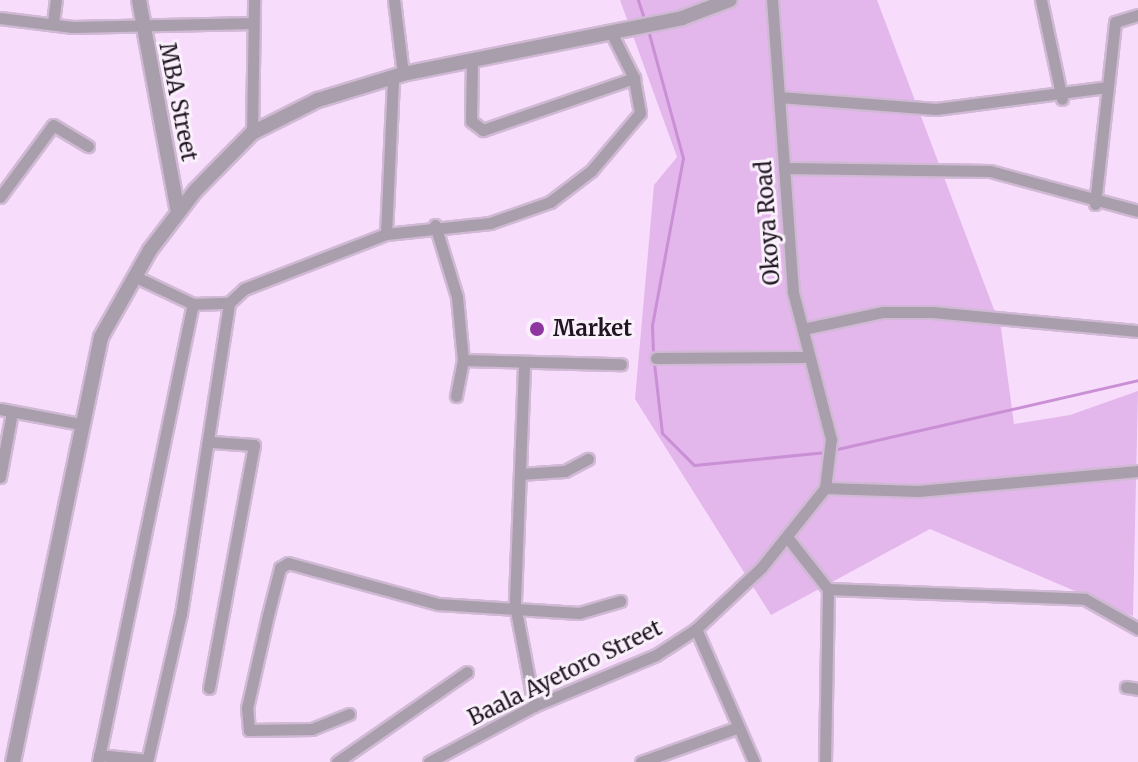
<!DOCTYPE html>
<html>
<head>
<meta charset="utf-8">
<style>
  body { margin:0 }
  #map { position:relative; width:1138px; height:762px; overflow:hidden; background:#f7ddfb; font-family:Merriweather,serif }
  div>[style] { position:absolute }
  .green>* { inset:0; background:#e4b7ec }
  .stream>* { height:3px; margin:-1.5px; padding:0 1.5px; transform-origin:1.5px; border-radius:1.5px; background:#ca90d5 }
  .roads { filter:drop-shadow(2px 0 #d0b9d4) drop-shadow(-2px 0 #d0b9d4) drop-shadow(0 2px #d0b9d4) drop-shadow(0 -2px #d0b9d4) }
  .minor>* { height:11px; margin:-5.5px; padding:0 5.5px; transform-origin:5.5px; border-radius:5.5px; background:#a99eab }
  .tertiary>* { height:14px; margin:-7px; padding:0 7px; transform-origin:7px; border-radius:7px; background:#a99eab }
  .dots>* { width:22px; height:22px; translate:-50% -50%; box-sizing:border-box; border:4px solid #faf0fc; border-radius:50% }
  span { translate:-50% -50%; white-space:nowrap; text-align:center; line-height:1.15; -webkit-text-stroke:6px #faf0fc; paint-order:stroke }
  .street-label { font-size:22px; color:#1f1621 }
  .poi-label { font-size:22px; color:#1f1621; font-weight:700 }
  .left { translate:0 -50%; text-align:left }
</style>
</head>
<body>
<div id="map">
  <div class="green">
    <i style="clip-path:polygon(620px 0,877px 0,1001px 328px,1014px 424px,1070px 415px,1138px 391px,1133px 616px,930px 529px,771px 615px,635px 399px,654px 185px,677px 157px)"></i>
  </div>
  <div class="stream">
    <i style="left:638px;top:0;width:20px;rotate:72deg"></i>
    <i style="left:648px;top:30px;width:133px;rotate:74.7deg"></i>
    <i style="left:683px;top:158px;width:170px;rotate:100.5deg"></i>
    <i style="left:652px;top:325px;width:30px;rotate:88deg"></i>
    <i style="left:654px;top:363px;width:70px;rotate:83.5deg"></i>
    <i style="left:662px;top:433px;width:45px;rotate:45deg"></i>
    <i style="left:694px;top:465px;width:133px;rotate:-5.6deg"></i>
    <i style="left:833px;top:450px;width:313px;rotate:-12.9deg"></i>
  </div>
  <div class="roads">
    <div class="minor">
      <i style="left:394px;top:0;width:75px;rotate:83.1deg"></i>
      <i style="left:1041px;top:0;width:101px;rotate:78deg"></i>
      <i style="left:0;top:18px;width:73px;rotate:7.1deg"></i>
      <i style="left:72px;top:27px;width:181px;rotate:-1.3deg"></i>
      <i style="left:53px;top:23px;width:23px;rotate:-83deg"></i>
      <i style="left:472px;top:59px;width:62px;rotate:90.9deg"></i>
      <i style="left:471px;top:121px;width:15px;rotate:37deg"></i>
      <i style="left:483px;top:130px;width:160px;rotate:-19deg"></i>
      <i style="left:779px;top:97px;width:157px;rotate:4.4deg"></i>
      <i style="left:936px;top:109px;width:172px;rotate:-7.3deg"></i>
      <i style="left:252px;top:133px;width:133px;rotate:-89.1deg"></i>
      <i style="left:784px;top:168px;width:206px;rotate:0.8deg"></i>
      <i style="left:990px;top:171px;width:153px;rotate:15.1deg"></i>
      <i style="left:0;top:197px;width:89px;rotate:-53.6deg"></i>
      <i style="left:53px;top:125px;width:41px;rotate:31deg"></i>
      <i style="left:1095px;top:204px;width:183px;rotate:-83.7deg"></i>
      <i style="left:1115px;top:22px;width:24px;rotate:-17deg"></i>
      <i style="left:435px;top:225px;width:75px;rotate:73deg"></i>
      <i style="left:457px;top:297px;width:63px;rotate:84.6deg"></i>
      <i style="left:463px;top:360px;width:158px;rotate:1.5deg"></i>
      <i style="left:386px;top:234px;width:157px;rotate:-87.4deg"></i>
      <i style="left:134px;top:276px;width:65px;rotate:25.4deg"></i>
      <i style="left:193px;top:304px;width:36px;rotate:-2deg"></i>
      <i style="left:229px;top:303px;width:21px;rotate:-43deg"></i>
      <i style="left:244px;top:289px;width:152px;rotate:-21.2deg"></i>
      <i style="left:386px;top:234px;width:105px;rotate:-6deg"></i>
      <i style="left:490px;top:223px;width:64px;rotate:-19.3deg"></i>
      <i style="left:550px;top:202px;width:51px;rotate:-37.1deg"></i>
      <i style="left:591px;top:171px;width:76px;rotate:-49.8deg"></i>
      <i style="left:640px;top:113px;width:36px;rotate:-100deg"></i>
      <i style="left:634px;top:78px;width:49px;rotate:-116.6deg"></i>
      <i style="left:803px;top:329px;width:82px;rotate:-12deg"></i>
      <i style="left:883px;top:312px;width:49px"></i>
      <i style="left:932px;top:312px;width:207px;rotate:5.3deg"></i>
      <i style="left:656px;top:358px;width:148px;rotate:-0.4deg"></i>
      <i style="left:524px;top:366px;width:239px;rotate:92.2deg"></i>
      <i style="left:515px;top:605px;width:103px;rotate:79.3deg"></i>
      <i style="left:456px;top:396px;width:37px;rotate:-79deg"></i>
      <i style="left:0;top:409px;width:81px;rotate:10.6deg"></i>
      <i style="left:520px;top:474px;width:45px;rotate:-3.8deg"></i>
      <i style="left:565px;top:471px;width:26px;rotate:-28deg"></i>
      <i style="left:0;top:477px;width:66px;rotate:-79.5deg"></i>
      <i style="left:825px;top:488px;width:93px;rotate:1.8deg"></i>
      <i style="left:918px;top:491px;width:221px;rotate:-5.2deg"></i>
      <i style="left:787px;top:537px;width:66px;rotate:51.7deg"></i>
      <i style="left:828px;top:589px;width:173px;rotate:91deg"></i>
      <i style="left:828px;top:589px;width:257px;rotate:2.2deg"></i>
      <i style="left:1085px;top:599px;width:61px;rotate:29.5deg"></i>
      <i style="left:696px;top:629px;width:145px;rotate:66.4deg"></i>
      <i style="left:1126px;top:687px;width:12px;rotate:9deg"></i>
      <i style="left:209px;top:688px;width:247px;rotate:-79.5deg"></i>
      <i style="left:254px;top:445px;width:42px;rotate:-175.9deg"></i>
      <i style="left:349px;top:714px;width:40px;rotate:158deg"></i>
      <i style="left:312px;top:729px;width:63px;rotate:179.1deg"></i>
      <i style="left:249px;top:730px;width:22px;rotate:-95deg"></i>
      <i style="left:247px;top:708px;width:95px;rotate:-77.3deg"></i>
      <i style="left:268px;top:615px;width:49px;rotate:-75.7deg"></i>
      <i style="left:280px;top:568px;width:9px;rotate:-32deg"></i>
      <i style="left:288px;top:563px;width:156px;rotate:15.3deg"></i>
      <i style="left:438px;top:604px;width:141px;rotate:3.7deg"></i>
      <i style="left:579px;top:613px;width:43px;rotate:-16.3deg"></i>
      <i style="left:99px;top:755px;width:48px;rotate:5.9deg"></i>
      <i style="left:98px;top:762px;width:468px;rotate:-78.3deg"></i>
      <i style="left:147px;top:762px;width:152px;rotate:-77.1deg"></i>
      <i style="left:181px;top:614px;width:315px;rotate:-81.2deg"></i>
      <i style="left:337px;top:762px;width:158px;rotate:-34.7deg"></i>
      <i style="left:429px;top:762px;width:119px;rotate:-28.1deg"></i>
      <i style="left:534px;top:706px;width:132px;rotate:-22.7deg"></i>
      <i style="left:656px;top:655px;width:48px;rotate:-33deg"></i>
      <i style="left:696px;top:629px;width:89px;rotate:-43.2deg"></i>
      <i style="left:761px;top:568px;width:102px;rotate:-51.3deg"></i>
      <i style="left:825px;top:488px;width:49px;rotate:-83deg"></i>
      <i style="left:831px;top:439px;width:152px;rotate:-104.5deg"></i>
      <i style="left:793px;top:292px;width:293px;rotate:-94.1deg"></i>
      <i style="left:641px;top:762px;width:101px;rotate:-19.7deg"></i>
    </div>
    <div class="tertiary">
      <i style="left:139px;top:0;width:216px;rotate:79.6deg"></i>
      <i style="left:13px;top:762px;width:434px;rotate:-78.3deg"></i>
      <i style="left:101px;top:337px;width:100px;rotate:-60.6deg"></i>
      <i style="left:150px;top:250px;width:74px;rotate:-52.7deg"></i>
      <i style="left:195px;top:191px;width:81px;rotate:-45.5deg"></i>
      <i style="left:252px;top:133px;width:74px;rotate:-26.6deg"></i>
      <i style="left:318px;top:100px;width:89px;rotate:-17deg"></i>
      <i style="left:403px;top:74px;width:285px;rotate:-11.3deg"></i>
      <i style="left:682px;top:18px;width:51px;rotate:-20.6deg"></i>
    </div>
  </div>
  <div class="dots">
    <i style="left:537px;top:329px;background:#8f35a0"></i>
  </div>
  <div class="street-label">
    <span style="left:178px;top:102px;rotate:79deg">MBA Street</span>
    <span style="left:768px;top:223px;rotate:-94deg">Okoya Road</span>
    <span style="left:565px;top:673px;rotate:-26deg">Baala Ayetoro Street</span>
  </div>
  <div class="poi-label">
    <span class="left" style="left:553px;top:329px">Market</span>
  </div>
</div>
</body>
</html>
